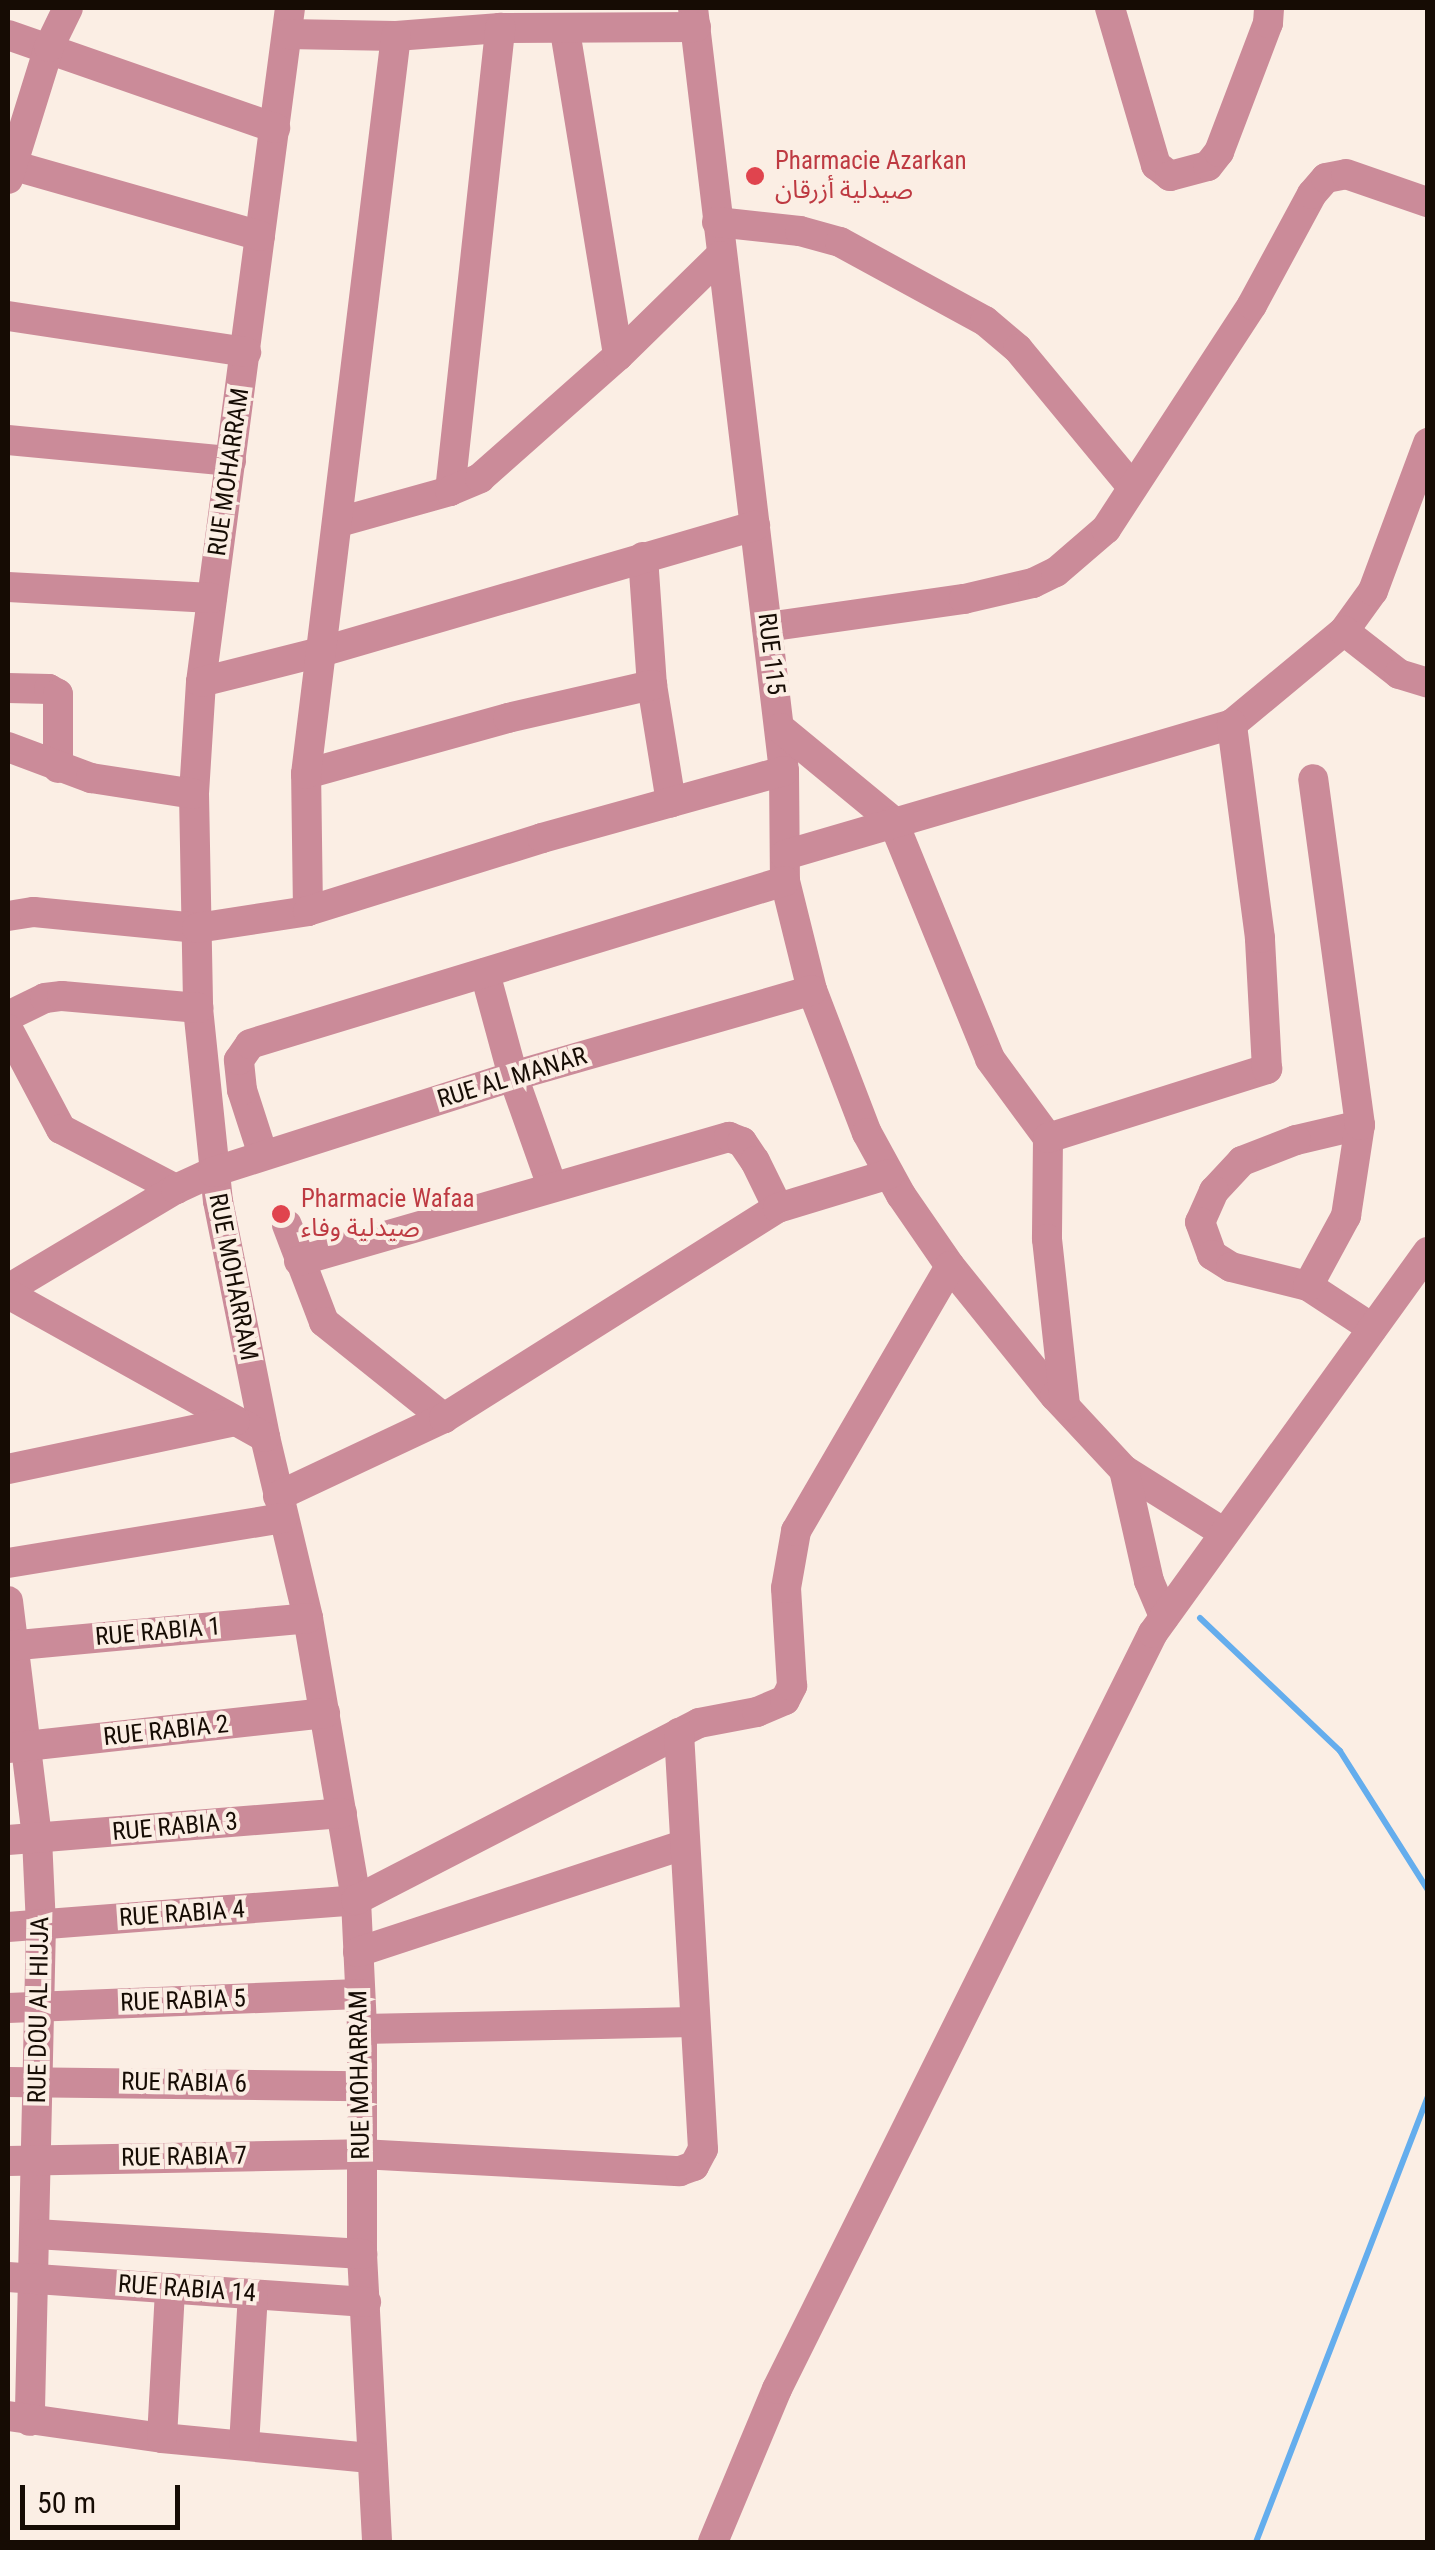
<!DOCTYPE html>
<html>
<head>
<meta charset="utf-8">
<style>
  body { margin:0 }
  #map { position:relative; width:1435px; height:2550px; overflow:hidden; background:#fbeee4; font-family:"Roboto Condensed","Noto Sans Arabic",sans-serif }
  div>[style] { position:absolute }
  .stream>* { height:6px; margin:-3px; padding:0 3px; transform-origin:3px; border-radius:3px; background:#64aded }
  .minor>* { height:30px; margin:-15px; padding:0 15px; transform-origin:15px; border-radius:15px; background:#cb8b99 }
  .dots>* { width:28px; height:28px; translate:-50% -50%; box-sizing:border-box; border:5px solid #fbeee4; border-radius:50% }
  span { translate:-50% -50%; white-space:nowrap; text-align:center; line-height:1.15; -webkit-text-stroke:8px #fbeee4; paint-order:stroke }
  .health-label { font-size:25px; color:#be3a42 }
  .left { translate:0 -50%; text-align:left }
  .street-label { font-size:25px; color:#160c04 }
  .frame { position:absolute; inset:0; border:10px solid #160c04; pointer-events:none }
  .scale { position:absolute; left:20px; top:2485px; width:160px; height:45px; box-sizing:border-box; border:5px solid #160c04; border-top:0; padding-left:12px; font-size:30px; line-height:35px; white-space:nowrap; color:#160c04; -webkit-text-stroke:8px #fbeee4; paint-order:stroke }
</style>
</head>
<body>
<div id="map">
  <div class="stream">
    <i style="left:1200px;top:1618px;width:193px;rotate:43.5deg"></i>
    <i style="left:1340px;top:1751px;width:165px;rotate:57.7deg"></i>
    <i style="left:1256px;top:2542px;width:477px;rotate:-68.9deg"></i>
  </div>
  <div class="minor">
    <i style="left:290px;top:8px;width:680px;rotate:97.52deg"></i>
    <i style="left:201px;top:682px;width:112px;rotate:93.6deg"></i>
    <i style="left:194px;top:794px;width:214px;rotate:88.9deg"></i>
    <i style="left:198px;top:1008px;width:194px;rotate:84.1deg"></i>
    <i style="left:218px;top:1201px;width:241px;rotate:78.7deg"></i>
    <i style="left:265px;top:1437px;width:186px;rotate:76.6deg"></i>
    <i style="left:308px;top:1618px;width:286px;rotate:80.3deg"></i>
    <i style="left:356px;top:1900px;width:129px;rotate:87.3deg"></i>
    <i style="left:362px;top:2029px;width:225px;rotate:90deg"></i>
    <i style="left:362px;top:2254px;width:288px;rotate:87deg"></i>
    <i style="left:693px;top:8px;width:768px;rotate:83.2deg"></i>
    <i style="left:784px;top:771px;width:110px;rotate:89.5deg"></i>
    <i style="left:785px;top:881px;width:112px;rotate:76.1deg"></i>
    <i style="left:812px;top:990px;width:153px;rotate:69deg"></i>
    <i style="left:867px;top:1133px;width:71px;rotate:61.3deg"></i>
    <i style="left:901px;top:1195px;width:86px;rotate:55.4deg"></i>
    <i style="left:950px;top:1266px;width:167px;rotate:51.1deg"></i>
    <i style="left:1055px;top:1396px;width:101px;rotate:47deg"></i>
    <i style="left:1124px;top:1470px;width:117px;rotate:32.1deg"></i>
    <i style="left:1110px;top:8px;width:164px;rotate:73.7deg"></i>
    <i style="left:1156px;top:165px;width:18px;rotate:38deg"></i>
    <i style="left:1170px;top:176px;width:39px;rotate:-15deg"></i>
    <i style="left:1208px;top:166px;width:18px;rotate:-52deg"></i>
    <i style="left:1219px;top:152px;width:138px;rotate:-69.2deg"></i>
    <i style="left:1268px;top:23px;width:15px;rotate:-86deg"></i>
    <i style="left:565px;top:31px;width:329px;rotate:80.7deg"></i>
    <i style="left:287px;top:34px;width:109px;rotate:1.1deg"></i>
    <i style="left:396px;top:36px;width:104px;rotate:-4.4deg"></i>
    <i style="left:500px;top:28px;width:196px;rotate:-0.3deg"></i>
    <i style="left:8px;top:35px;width:283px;rotate:19.2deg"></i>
    <i style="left:8px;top:164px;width:262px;rotate:15.9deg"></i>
    <i style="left:8px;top:179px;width:138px;rotate:-72.7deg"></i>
    <i style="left:49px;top:47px;width:43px;rotate:-64deg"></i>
    <i style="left:717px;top:222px;width:83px;rotate:6.2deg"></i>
    <i style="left:800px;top:231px;width:41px;rotate:15.4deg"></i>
    <i style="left:840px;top:242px;width:165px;rotate:28.6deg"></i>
    <i style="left:985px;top:321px;width:43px;rotate:40.3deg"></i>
    <i style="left:1018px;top:349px;width:179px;rotate:50.4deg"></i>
    <i style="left:8px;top:316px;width:241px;rotate:8.6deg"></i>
    <i style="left:8px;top:440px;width:224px;rotate:5.4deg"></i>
    <i style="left:450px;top:491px;width:466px;rotate:-83.8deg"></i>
    <i style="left:339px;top:522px;width:115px;rotate:-15.6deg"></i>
    <i style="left:450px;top:491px;width:33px;rotate:-23deg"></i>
    <i style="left:480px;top:478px;width:184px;rotate:-41.5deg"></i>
    <i style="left:618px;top:356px;width:143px;rotate:-44.4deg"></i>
    <i style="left:643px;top:557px;width:128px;rotate:86deg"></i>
    <i style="left:652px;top:685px;width:119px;rotate:80.8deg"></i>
    <i style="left:8px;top:587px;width:204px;rotate:3.1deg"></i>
    <i style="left:767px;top:627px;width:199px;rotate:-8.1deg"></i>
    <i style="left:964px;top:599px;width:71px;rotate:-13.1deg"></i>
    <i style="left:1033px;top:583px;width:25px;rotate:-26deg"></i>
    <i style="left:1056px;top:572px;width:66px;rotate:-40.7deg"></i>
    <i style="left:1106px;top:529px;width:267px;rotate:-56.9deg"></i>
    <i style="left:1252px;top:305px;width:126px;rotate:-61.6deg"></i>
    <i style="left:1312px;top:194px;width:21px;rotate:-49deg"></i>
    <i style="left:1326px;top:178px;width:20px;rotate:-11deg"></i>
    <i style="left:1346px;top:174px;width:86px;rotate:19.1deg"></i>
    <i style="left:1344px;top:631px;width:49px;rotate:-54.1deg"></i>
    <i style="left:1373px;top:591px;width:158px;rotate:-69.6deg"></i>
    <i style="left:201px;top:682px;width:127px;rotate:-14.1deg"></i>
    <i style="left:324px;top:651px;width:449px;rotate:-16.2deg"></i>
    <i style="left:8px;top:688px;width:41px;rotate:1.4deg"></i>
    <i style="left:49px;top:689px;width:10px;rotate:29deg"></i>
    <i style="left:58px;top:694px;width:74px;rotate:90deg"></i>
    <i style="left:780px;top:728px;width:146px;rotate:39.5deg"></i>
    <i style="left:893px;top:821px;width:257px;rotate:67.8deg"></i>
    <i style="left:990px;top:1059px;width:98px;rotate:53.7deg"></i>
    <i style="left:1048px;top:1138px;width:101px;rotate:90.6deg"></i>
    <i style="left:1047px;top:1239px;width:167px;rotate:83.8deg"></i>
    <i style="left:8px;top:747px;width:89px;rotate:20.5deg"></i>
    <i style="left:91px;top:778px;width:104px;rotate:8.8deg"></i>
    <i style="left:306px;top:774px;width:210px;rotate:-15.5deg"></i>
    <i style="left:508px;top:718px;width:148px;rotate:-12.9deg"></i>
    <i style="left:785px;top:855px;width:466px;rotate:-16.3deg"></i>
    <i style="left:1232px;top:724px;width:146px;rotate:-39.7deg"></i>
    <i style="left:1344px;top:631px;width:70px;rotate:38deg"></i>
    <i style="left:1399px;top:674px;width:30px;rotate:17deg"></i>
    <i style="left:308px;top:911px;width:137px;rotate:-90.8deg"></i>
    <i style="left:306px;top:774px;width:743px;rotate:-83.05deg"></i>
    <i style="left:8px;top:916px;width:26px;rotate:-9deg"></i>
    <i style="left:34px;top:912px;width:164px;rotate:5.6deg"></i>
    <i style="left:197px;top:928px;width:112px;rotate:-8.7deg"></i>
    <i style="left:308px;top:911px;width:245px;rotate:-17.3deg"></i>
    <i style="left:542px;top:838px;width:251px;rotate:-15.5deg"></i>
    <i style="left:485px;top:973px;width:107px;rotate:74.8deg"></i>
    <i style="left:513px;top:1076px;width:117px;rotate:70.5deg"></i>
    <i style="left:8px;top:1016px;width:41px;rotate:-25.9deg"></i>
    <i style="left:45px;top:998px;width:17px;rotate:-7deg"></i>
    <i style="left:62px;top:996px;width:137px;rotate:5deg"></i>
    <i style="left:8px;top:1029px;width:113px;rotate:62.1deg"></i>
    <i style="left:61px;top:1129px;width:130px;rotate:27.6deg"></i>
    <i style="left:1360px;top:1125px;width:66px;rotate:166.8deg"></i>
    <i style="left:1296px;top:1140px;width:58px;rotate:158.7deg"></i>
    <i style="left:1242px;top:1161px;width:41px;rotate:133deg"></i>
    <i style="left:1214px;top:1191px;width:34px;rotate:114deg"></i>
    <i style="left:1200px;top:1222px;width:35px;rotate:70deg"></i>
    <i style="left:1212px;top:1255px;width:22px;rotate:32deg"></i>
    <i style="left:1231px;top:1267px;width:79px;rotate:13.9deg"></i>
    <i style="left:1308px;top:1286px;width:77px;rotate:33.3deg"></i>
    <i style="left:1048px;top:1138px;width:230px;rotate:-17.5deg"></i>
    <i style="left:1267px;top:1069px;width:131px;rotate:-93.1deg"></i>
    <i style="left:1260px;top:938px;width:216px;rotate:-97.5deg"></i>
    <i style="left:263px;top:1155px;width:68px;rotate:-107.9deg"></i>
    <i style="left:242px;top:1090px;width:30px;rotate:-96deg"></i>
    <i style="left:239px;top:1060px;width:19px;rotate:-55deg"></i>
    <i style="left:250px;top:1044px;width:559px;rotate:-16.94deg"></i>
    <i style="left:287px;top:1225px;width:104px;rotate:69.1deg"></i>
    <i style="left:324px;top:1322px;width:154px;rotate:38.7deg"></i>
    <i style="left:299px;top:1261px;width:448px;rotate:-16.1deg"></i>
    <i style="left:729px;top:1137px;width:14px;rotate:21deg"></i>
    <i style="left:742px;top:1142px;width:23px;rotate:56deg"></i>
    <i style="left:755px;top:1161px;width:52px;rotate:63.9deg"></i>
    <i style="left:1308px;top:1286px;width:80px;rotate:-61.5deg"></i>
    <i style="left:1346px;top:1216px;width:92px;rotate:-81.3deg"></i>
    <i style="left:1360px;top:1125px;width:349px;rotate:-97.7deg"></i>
    <i style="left:8px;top:1289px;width:196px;rotate:-30.8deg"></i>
    <i style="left:176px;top:1189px;width:41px;rotate:-24.7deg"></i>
    <i style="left:213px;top:1172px;width:315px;rotate:-17.7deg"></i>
    <i style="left:513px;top:1076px;width:311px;rotate:-16deg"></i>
    <i style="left:8px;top:1294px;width:294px;rotate:29.1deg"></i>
    <i style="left:8px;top:1469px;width:232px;rotate:-11.9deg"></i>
    <i style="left:1124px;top:1470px;width:114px;rotate:77.3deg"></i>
    <i style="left:1149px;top:1581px;width:39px;rotate:67deg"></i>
    <i style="left:278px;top:1496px;width:183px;rotate:-25.2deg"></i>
    <i style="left:444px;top:1418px;width:395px;rotate:-32.2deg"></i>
    <i style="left:778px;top:1208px;width:116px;rotate:-17deg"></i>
    <i style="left:8px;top:1563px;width:279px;rotate:-9.3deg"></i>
    <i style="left:8px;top:1601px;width:239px;rotate:83deg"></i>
    <i style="left:37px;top:1838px;width:87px;rotate:87.4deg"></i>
    <i style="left:41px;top:1925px;width:496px;rotate:91.3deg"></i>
    <i style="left:8px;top:1646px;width:301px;rotate:-5.3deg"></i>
    <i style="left:8px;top:1748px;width:319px;rotate:-6.3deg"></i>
    <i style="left:8px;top:1840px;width:335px;rotate:-4.6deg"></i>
    <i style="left:8px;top:1927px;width:349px;rotate:-4.4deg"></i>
    <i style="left:356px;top:1900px;width:386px;rotate:-27.3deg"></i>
    <i style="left:699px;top:1723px;width:59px;rotate:-10.7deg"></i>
    <i style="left:757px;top:1712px;width:30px;rotate:-23deg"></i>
    <i style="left:785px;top:1700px;width:16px;rotate:-63deg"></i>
    <i style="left:792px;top:1686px;width:98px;rotate:-93.5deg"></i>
    <i style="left:786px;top:1588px;width:58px;rotate:-80deg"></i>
    <i style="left:796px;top:1531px;width:306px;rotate:-59.8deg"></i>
    <i style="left:358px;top:1952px;width:343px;rotate:-18.2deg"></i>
    <i style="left:8px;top:2008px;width:351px;rotate:-2.3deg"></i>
    <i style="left:362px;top:2029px;width:331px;rotate:-1.2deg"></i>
    <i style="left:8px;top:2082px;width:352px;rotate:0.7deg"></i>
    <i style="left:8px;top:2161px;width:353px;rotate:-1.1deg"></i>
    <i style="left:361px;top:2154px;width:319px;rotate:3.1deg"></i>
    <i style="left:680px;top:2171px;width:15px;rotate:-20deg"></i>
    <i style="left:694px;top:2166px;width:19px;rotate:-62deg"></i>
    <i style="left:703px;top:2149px;width:417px;rotate:-93.3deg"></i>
    <i style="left:36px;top:2234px;width:327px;rotate:3.5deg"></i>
    <i style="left:8px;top:2277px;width:359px;rotate:4deg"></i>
    <i style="left:8px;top:2416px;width:156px;rotate:8.1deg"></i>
    <i style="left:162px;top:2438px;width:209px;rotate:5.5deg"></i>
    <i style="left:162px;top:2438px;width:150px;rotate:-86.9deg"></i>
    <i style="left:244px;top:2445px;width:151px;rotate:-86.6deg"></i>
    <i style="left:713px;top:2542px;width:166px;rotate:-67.3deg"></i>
    <i style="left:777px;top:2389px;width:844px;rotate:-63.56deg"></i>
    <i style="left:1153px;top:1633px;width:470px;rotate:-54.2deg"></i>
  </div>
  <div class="dots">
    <i style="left:755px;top:176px;background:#e0444e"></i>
    <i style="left:281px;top:1214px;background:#e0444e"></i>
  </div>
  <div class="health-label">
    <span class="left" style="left:775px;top:176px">Pharmacie Azarkan<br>صيدلية أزرقان</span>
    <span class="left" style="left:301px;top:1214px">Pharmacie Wafaa<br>صيدلية وفاء</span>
  </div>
  <div class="street-label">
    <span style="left:229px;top:472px;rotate:-82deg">RUE MOHARRAM</span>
    <span style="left:771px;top:654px;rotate:83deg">RUE 115</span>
    <span style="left:512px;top:1078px;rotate:-17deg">RUE AL MANAR</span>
    <span style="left:233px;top:1277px;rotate:79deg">RUE MOHARRAM</span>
    <span style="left:158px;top:1632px;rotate:-5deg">RUE RABIA 1</span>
    <span style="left:166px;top:1731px;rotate:-6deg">RUE RABIA 2</span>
    <span style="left:175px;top:1827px;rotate:-5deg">RUE RABIA 3</span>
    <span style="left:182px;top:1914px;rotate:-4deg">RUE RABIA 4</span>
    <span style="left:183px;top:2001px;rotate:-2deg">RUE RABIA 5</span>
    <span style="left:39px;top:2010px;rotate:-89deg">RUE DOU AL HIJJA</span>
    <span style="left:360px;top:2075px;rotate:-91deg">RUE MOHARRAM</span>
    <span style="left:184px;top:2083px;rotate:1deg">RUE RABIA 6</span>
    <span style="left:184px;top:2157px;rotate:-1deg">RUE RABIA 7</span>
    <span style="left:187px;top:2289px;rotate:4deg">RUE RABIA 14</span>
  </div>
  <div class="frame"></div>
  <div class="scale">50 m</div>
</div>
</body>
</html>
